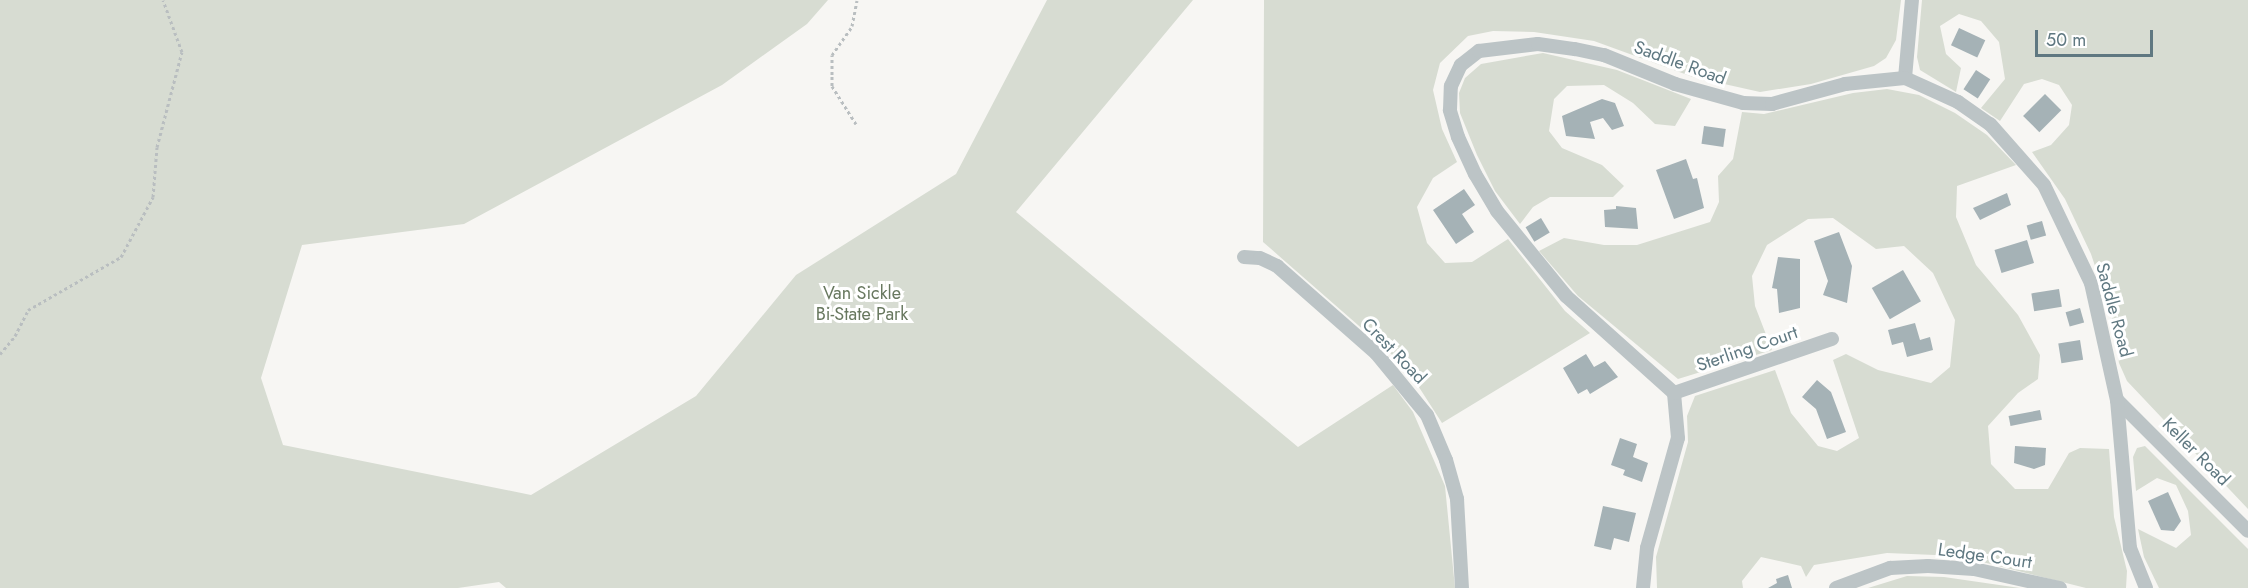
<!DOCTYPE html>
<html>
<head>
<meta charset="utf-8">
<style>
  body { margin:0 }
  #map { position:relative; width:2248px; height:588px; overflow:hidden; background:#f7f6f3; font-family:Jost,sans-serif }
  div>[style] { position:absolute }
  .green>* { inset:0; background:#d7dcd2 }
  .building>* { inset:0; background:#a5b2b6; transform-origin:0 0 }
  .path>* { height:3px; margin-top:-1.5px; transform-origin:0; background:repeating-linear-gradient(90deg,#b9bec0 0 3px,transparent 0 6px) }
  .street>* { height:14px; margin:-7px; padding:0 7px; transform-origin:7px; border-radius:7px; background:#bcc4c6 }
  span { translate:-50% -50%; white-space:nowrap; text-align:center; line-height:1.15; -webkit-text-stroke:6px #fff; paint-order:stroke }
  .street-label { font-size:18px; color:#5f7881 }
  .park-label { font-size:18px; color:#68785f }
  .scale { position:absolute; left:2035px; top:30px; width:118px; height:27px; box-sizing:border-box; border:3px solid #5f7881; border-top:0; padding-left:8px; font-size:18px; line-height:21px; white-space:nowrap; color:#5f7881; -webkit-text-stroke:4px #fff; paint-order:stroke }
</style>
</head>
<body>
<div id="map">
  <div class="green">
    <i style="clip-path:polygon(0 0,828px 0,807px 24px,722px 85px,464px 224px,302px 245px,261px 378px,283px 445px,531px 495px,696px 396px,796px 275px,956px 174px,1047px 0,1193px 0,1016px 212px,1298px 447px,1393px 385px,1413px 412px,1445px 486px,1455px 588px,506px 588px,499px 582px,458px 588px,0 588px)"></i>
    <i style="clip-path:polygon(1264px 0,1901px 0,1896px 40px,1886px 58px,1874px 66px,1811px 84px,1760px 92px,1693px 77px,1594px 41px,1534px 32px,1493px 31px,1468px 36px,1440px 63px,1433px 90px,1442px 129px,1457px 162px,1433px 178px,1417px 207px,1427px 243px,1445px 263px,1472px 262px,1508px 239px,1565px 311px,1590px 333px,1442px 423px,1406px 367px,1263px 242px)"></i>
    <i style="clip-path:polygon(1922px 0,2248px 0,2248px 509px,2127px 381px,2119px 363px,2112px 317px,2091px 254px,2065px 199px,2032px 152px,2051px 145px,2069px 125px,2072px 105px,2059px 85px,2042px 79px,2024px 84px,2000px 121px,1981px 108px,2005px 79px,1999px 42px,1981px 21px,1959px 14px,1940px 26px,1946px 54px,1961px 68px,1956px 92px,1920px 70px,1917px 57px)"></i>
    <i style="clip-path:polygon(1543px 53px,1617px 70px,1691px 99px,1675px 126px,1655px 124px,1633px 103px,1604px 85px,1567px 86px,1554px 99px,1549px 131px,1562px 148px,1602px 165px,1624px 186px,1613px 197px,1550px 197px,1533px 207px,1520px 224px,1495px 191px,1477px 155px,1460px 113px,1459px 93px,1465px 78px,1481px 64px)"></i>
    <i style="clip-path:polygon(1887px 89px,1919px 95px,1955px 113px,1987px 135px,2016px 165px,1957px 186px,1956px 217px,1976px 265px,2018px 315px,2040px 355px,2038px 379px,2018px 393px,1988px 426px,1991px 464px,2015px 489px,2048px 489px,2069px 453px,2080px 448px,2109px 449px,2114px 517px,2127px 571px,2126px 588px,2086px 588px,1959px 556px,1887px 553px,1814px 565px,1806px 577px,1801px 566px,1761px 557px,1742px 581px,1743px 588px,1657px 588px,1656px 557px,1688px 442px,1687px 416px,1695px 396px,1775px 370px,1791px 413px,1818px 446px,1837px 451px,1859px 438px,1833px 360px,1846px 354px,1878px 370px,1931px 383px,1950px 367px,1955px 320px,1933px 273px,1904px 246px,1876px 249px,1833px 218px,1808px 219px,1767px 245px,1752px 276px,1755px 306px,1772px 350px,1678px 379px,1578px 296px,1539px 251px,1564px 238px,1604px 245px,1637px 245px,1710px 222px,1719px 202px,1718px 176px,1733px 159px,1742px 112px,1764px 114px,1853px 93px)"></i>
    <i style="clip-path:polygon(2145px 446px,2248px 549px,2248px 588px,2159px 588px,2144px 557px,2138px 529px,2176px 548px,2191px 535px,2188px 511px,2176px 485px,2157px 478px,2136px 491px,2133px 457px,2137px 448px)"></i>
    <i style="clip-path:polygon(1907px 576px,1944px 577px,2020px 588px,1868px 588px)"></i>
  </div>
  <div class="building">
    <i style="left:1959px;top:28px;width:29px;height:19px;rotate:25deg"></i>
    <i style="left:1976px;top:70px;width:17px;height:23px;rotate:33deg"></i>
    <i style="left:2045px;top:94px;width:23px;height:31px;rotate:45deg"></i>
    <i style="clip-path:polygon(1602px 99px,1615px 103px,1624px 126px,1612px 130px,1603px 118px,1590px 122px,1595px 139px,1566px 136px,1562px 116px)"></i>
    <i style="left:1704px;top:126px;width:22px;height:18px;rotate:8deg"></i>
    <i style="clip-path:polygon(1686px 159px,1693px 179px,1697px 178px,1704px 208px,1674px 219px,1656px 170px)"></i>
    <i style="clip-path:polygon(1464px 189px,1475px 205px,1462px 214px,1474px 232px,1456px 244px,1433px 210px)"></i>
    <i style="clip-path:polygon(2007px 193px,2011px 205px,1980px 220px,1973px 208px)"></i>
    <i style="clip-path:polygon(1616px 206px,1636px 208px,1638px 229px,1605px 227px,1604px 210px,1616px 209px)"></i>
    <i style="left:1541px;top:218px;width:17px;height:18px;rotate:59deg"></i>
    <i style="left:2042px;top:221px;width:15px;height:16px;rotate:74deg"></i>
    <i style="clip-path:polygon(1839px 232px,1852px 266px,1847px 303px,1823px 295px,1828px 281px,1814px 241px)"></i>
    <i style="left:2027px;top:240px;width:24px;height:34px;rotate:73deg"></i>
    <i style="clip-path:polygon(1778px 257px,1800px 259px,1800px 308px,1779px 313px,1777px 289px,1772px 288px)"></i>
    <i style="left:1903px;top:270px;width:36px;height:36px;rotate:60deg"></i>
    <i style="left:2059px;top:289px;width:18px;height:28px;rotate:81deg"></i>
    <i style="left:2080px;top:308px;width:15px;height:15px;rotate:74deg"></i>
    <i style="clip-path:polygon(1915px 323px,1920px 340px,1930px 337px,1933px 350px,1907px 357px,1903px 342px,1892px 345px,1888px 330px)"></i>
    <i style="left:2080px;top:340px;width:20px;height:22px;rotate:81deg"></i>
    <i style="clip-path:polygon(1586px 354px,1594px 367px,1605px 361px,1618px 377px,1590px 394px,1587px 389px,1578px 394px,1563px 368px)"></i>
    <i style="clip-path:polygon(1817px 380px,1831px 392px,1846px 432px,1827px 439px,1816px 409px,1802px 397px)"></i>
    <i style="left:2040px;top:410px;width:10px;height:32px;rotate:79deg"></i>
    <i style="clip-path:polygon(1620px 438px,1637px 444px,1633px 457px,1648px 463px,1642px 482px,1623px 475px,1625px 470px,1611px 465px)"></i>
    <i style="clip-path:polygon(2015px 446px,2046px 448px,2045px 465px,2034px 469px,2014px 463px)"></i>
    <i style="clip-path:polygon(2168px 492px,2181px 521px,2174px 531px,2161px 530px,2148px 501px)"></i>
    <i style="clip-path:polygon(1603px 506px,1636px 513px,1629px 542px,1614px 538px,1611px 550px,1594px 546px)"></i>
    <i style="clip-path:polygon(1788px 575px,1792px 588px,1768px 588px,1777px 583px,1776px 579px)"></i>
  </div>
  <div class="path">
    <i style="left:856px;top:124px;width:45px;rotate:-122.3deg"></i>
    <i style="left:832px;top:86px;width:31px;rotate:-90deg"></i>
    <i style="left:832px;top:55px;width:35px;rotate:-55deg"></i>
    <i style="left:852px;top:26px;width:26px;rotate:-79deg"></i>
    <i style="left:0;top:354px;width:23px;rotate:-50deg"></i>
    <i style="left:15px;top:336px;width:29px;rotate:-63deg"></i>
    <i style="left:28px;top:310px;width:107px;rotate:-29.7deg"></i>
    <i style="left:121px;top:257px;width:68px;rotate:-61.9deg"></i>
    <i style="left:153px;top:197px;width:50px;rotate:-85.4deg"></i>
    <i style="left:157px;top:147px;width:98px;rotate:-75.3deg"></i>
    <i style="left:182px;top:52px;width:55px;rotate:-110.1deg"></i>
  </div>
  <div class="street">
    <i style="left:1905px;top:78px;width:78px;rotate:-84.9deg"></i>
    <i style="left:1244px;top:257px;width:16px;rotate:4deg"></i>
    <i style="left:1260px;top:258px;width:19px;rotate:25deg"></i>
    <i style="left:1277px;top:266px;width:132px;rotate:41.3deg"></i>
    <i style="left:1376px;top:353px;width:80px;rotate:50.6deg"></i>
    <i style="left:1427px;top:415px;width:49px;rotate:67.1deg"></i>
    <i style="left:1446px;top:460px;width:41px;rotate:74.2deg"></i>
    <i style="left:1457px;top:499px;width:89px;rotate:86.8deg"></i>
    <i style="left:1674px;top:393px;width:167px;rotate:-18.9deg"></i>
    <i style="left:2117px;top:400px;width:185px;rotate:45deg"></i>
    <i style="left:1643px;top:588px;width:40px;rotate:-84.3deg"></i>
    <i style="left:1647px;top:548px;width:114px;rotate:-74.3deg"></i>
    <i style="left:1678px;top:438px;width:45px;rotate:-95.1deg"></i>
    <i style="left:1674px;top:393px;width:145px;rotate:-138.1deg"></i>
    <i style="left:1566px;top:296px;width:109px;rotate:-129.1deg"></i>
    <i style="left:1497px;top:211px;width:43px;rotate:-120.7deg"></i>
    <i style="left:1475px;top:174px;width:41px;rotate:-114.7deg"></i>
    <i style="left:1458px;top:137px;width:28px;rotate:-107deg"></i>
    <i style="left:1450px;top:110px;width:24px;rotate:-88deg"></i>
    <i style="left:1451px;top:86px;width:23px;rotate:-65deg"></i>
    <i style="left:1461px;top:65px;width:23px;rotate:-38deg"></i>
    <i style="left:1479px;top:51px;width:59px;rotate:-6.8deg"></i>
    <i style="left:1538px;top:44px;width:37px;rotate:8deg"></i>
    <i style="left:1575px;top:49px;width:30px;rotate:12deg"></i>
    <i style="left:1604px;top:55px;width:77px;rotate:22.2deg"></i>
    <i style="left:1675px;top:84px;width:71px;rotate:15.6deg"></i>
    <i style="left:1743px;top:103px;width:29px;rotate:2deg"></i>
    <i style="left:1772px;top:104px;width:76px;rotate:-15.3deg"></i>
    <i style="left:1845px;top:84px;width:60px;rotate:-5.7deg"></i>
    <i style="left:1905px;top:78px;width:58px;rotate:24.4deg"></i>
    <i style="left:1958px;top:102px;width:39px;rotate:35deg"></i>
    <i style="left:1990px;top:124px;width:81px;rotate:48.5deg"></i>
    <i style="left:2044px;top:185px;width:109px;rotate:64.4deg"></i>
    <i style="left:2091px;top:283px;width:120px;rotate:77.5deg"></i>
    <i style="left:2117px;top:400px;width:149px;rotate:85deg"></i>
    <i style="left:2130px;top:548px;width:43px;rotate:68.2deg"></i>
    <i style="left:1836px;top:588px;width:58px;rotate:-20.3deg"></i>
    <i style="left:1890px;top:568px;width:38px;rotate:-3deg"></i>
    <i style="left:1928px;top:566px;width:46px;rotate:3.7deg"></i>
    <i style="left:1974px;top:569px;width:88px;rotate:12.5deg"></i>
  </div>
  <div class="street-label">
    <span style="left:1680px;top:63px;rotate:20deg">Saddle Road</span>
    <span style="left:2114px;top:310px;rotate:75deg">Saddle Road</span>
    <span style="left:1747px;top:349px;rotate:-19deg">Sterling Court</span>
    <span style="left:1394px;top:351px;rotate:46deg">Crest Road</span>
    <span style="left:2196px;top:452px;rotate:45deg">Keller Road</span>
    <span style="left:1985px;top:556px;rotate:8deg">Ledge Court</span>
  </div>
  <div class="park-label">
    <span style="left:862px;top:304px">Van Sickle<br>Bi-State Park</span>
  </div>
  <div class="scale">50 m</div>
</div>
</body>
</html>
